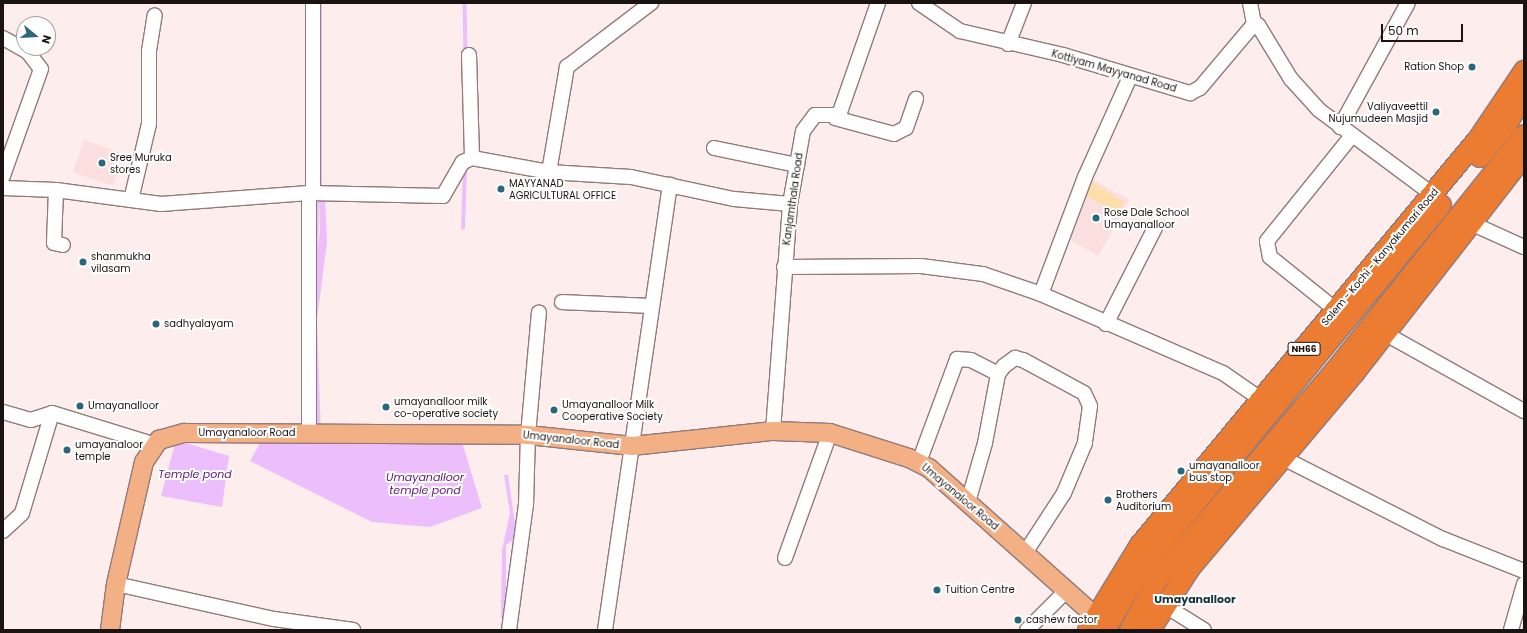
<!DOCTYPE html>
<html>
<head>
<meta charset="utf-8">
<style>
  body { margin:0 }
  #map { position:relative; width:1527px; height:633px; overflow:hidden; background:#fdeded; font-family:Poppins,sans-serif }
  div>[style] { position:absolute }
  .built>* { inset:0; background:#fbdede; transform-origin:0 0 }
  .green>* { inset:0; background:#fddda9 }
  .water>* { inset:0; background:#ecbefb; transform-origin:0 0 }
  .stream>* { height:3.5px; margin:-1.75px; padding:0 1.75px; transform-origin:1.75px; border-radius:1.75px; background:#ecbefb }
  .roads { filter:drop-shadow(1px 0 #917a79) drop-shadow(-1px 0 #917a79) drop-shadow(0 1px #917a79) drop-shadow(0 -1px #917a79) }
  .minor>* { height:14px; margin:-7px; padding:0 7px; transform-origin:7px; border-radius:7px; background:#fff }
  .major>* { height:18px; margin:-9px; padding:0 9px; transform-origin:9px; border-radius:9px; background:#f4b085 }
  .highway>* { height:20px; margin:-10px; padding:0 10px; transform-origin:10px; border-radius:10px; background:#ed7c33 }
  .dots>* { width:11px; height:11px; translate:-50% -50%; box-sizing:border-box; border:2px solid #fff; border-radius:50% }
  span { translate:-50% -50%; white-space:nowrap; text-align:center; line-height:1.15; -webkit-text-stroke:4px #fff; paint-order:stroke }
  .shield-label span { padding:1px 3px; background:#fff; border:1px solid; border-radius:3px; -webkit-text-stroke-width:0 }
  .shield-label { font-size:9px; color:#1b1212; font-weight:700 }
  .poi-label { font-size:10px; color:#1b1212 }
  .right { translate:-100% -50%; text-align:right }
  .left { translate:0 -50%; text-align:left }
  .street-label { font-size:10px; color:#1b1212 }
  .water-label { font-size:11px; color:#5c1870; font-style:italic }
  .neighbourhood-label { font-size:11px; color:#14313c; font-weight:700 }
  .frame { position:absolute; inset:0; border:4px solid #1b1212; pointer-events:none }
  .north { position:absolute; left:16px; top:16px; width:40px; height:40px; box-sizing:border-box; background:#fff; border:1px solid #a4a0a0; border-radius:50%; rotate:108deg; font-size:11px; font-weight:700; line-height:16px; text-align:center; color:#1b1212 }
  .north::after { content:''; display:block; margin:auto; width:14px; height:18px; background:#2a677d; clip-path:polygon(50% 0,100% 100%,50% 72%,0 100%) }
  .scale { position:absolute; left:1381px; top:24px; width:82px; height:18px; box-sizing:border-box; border:2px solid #1b1212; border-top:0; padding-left:5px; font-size:12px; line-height:14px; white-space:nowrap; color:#1b1212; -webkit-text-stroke:3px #fff; paint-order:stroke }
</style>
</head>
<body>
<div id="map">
  <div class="built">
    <i style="left:84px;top:140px;width:42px;height:34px;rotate:19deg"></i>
    <i style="left:1090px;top:178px;width:45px;height:64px;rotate:29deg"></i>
  </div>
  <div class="green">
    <i style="clip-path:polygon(1092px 182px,1124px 202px,1119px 213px,1086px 196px)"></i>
  </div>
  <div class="water">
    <i style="left:315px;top:3px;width:7px;height:187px"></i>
    <i style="clip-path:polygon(319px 196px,325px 197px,327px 242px,317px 319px,310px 319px,320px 231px)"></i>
    <i style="left:317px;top:321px;width:105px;height:6px;rotate:88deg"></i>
    <i style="clip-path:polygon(176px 440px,229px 456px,222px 507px,161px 496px)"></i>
    <i style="clip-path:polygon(262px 440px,462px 442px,482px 508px,430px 527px,372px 522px,250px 461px)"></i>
    <i style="clip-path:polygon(504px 475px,508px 475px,517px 537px,506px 545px,506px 618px,501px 618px,502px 550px,510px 513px)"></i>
  </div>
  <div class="stream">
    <i style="left:465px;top:3px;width:49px;rotate:88.8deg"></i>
    <i style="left:463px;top:228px;width:57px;rotate:-88deg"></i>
    <i style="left:316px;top:267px;width:70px;rotate:-89.2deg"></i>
  </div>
  <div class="roads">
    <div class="minor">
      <i style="left:919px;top:3px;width:50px;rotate:34.3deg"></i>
      <i style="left:960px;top:31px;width:106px;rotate:13.1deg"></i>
      <i style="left:1063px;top:55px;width:133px;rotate:16.7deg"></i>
      <i style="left:1190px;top:93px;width:11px;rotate:-27deg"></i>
      <i style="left:1200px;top:88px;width:84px;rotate:-49.8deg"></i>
      <i style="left:1254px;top:24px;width:4px;rotate:14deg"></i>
      <i style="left:1258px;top:25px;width:63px;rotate:58.6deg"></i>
      <i style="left:1291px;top:79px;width:42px;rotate:47.9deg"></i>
      <i style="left:1319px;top:110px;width:141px;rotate:36.6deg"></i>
      <i style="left:1250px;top:3px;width:21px;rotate:79deg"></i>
      <i style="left:3px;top:38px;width:29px;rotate:29deg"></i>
      <i style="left:28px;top:52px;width:21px;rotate:53deg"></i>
      <i style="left:41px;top:69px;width:114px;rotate:109.6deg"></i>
      <i style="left:1008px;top:44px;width:44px;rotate:-68.7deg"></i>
      <i style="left:469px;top:55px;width:103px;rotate:88.3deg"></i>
      <i style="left:835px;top:118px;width:61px;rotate:15.2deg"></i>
      <i style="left:894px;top:134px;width:13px;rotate:-27deg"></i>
      <i style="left:906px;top:128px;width:31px;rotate:-71deg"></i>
      <i style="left:1340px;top:127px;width:141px;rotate:-61.3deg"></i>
      <i style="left:714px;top:148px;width:85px;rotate:11.6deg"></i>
      <i style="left:549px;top:172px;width:107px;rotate:-80.3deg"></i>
      <i style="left:567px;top:67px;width:106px;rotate:-37.3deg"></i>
      <i style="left:3px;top:188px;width:53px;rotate:2.2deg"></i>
      <i style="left:56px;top:190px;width:106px;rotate:7.6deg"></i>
      <i style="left:161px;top:204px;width:148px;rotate:-4.3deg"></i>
      <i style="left:309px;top:193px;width:134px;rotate:1.3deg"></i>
      <i style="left:443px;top:196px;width:39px;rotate:-60deg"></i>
      <i style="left:463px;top:162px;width:10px;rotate:-24deg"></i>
      <i style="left:472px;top:158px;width:78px;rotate:10.3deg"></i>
      <i style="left:549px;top:172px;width:82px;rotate:3.5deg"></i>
      <i style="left:631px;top:177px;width:105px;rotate:12.1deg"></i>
      <i style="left:734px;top:199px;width:56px;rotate:5.1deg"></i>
      <i style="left:56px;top:190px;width:53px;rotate:92.2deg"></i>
      <i style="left:54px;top:243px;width:9px;rotate:13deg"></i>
      <i style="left:309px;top:193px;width:240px;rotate:90deg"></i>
      <i style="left:313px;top:193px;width:190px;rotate:-90deg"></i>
      <i style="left:131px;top:200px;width:78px;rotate:-76.7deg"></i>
      <i style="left:149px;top:124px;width:73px;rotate:-90deg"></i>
      <i style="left:149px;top:51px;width:36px;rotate:-81deg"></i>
      <i style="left:1473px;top:224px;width:56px;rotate:24.3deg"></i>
      <i style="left:784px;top:267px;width:137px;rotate:-0.4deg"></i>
      <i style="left:921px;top:266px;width:63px;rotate:7.4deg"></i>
      <i style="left:983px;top:274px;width:61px;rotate:19deg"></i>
      <i style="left:1041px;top:294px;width:198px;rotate:23.5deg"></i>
      <i style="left:1223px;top:373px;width:47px;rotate:34.7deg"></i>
      <i style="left:1041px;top:294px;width:125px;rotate:-69.4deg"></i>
      <i style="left:1085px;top:177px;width:110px;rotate:-65.8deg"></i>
      <i style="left:562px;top:302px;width:88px;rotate:2.6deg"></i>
      <i style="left:1336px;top:310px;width:85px;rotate:-141.2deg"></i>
      <i style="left:1270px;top:257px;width:16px;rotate:-101deg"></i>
      <i style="left:1267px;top:241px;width:134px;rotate:-51.1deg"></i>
      <i style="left:1106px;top:324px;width:108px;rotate:-63deg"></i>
      <i style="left:1386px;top:334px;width:158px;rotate:29.2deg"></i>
      <i style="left:3px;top:412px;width:29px;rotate:16deg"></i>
      <i style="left:31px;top:420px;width:22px;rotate:-18deg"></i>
      <i style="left:52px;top:413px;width:106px;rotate:17.1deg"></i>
      <i style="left:773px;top:431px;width:228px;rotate:-85.7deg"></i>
      <i style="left:790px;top:204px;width:74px;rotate:-79.9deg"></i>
      <i style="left:803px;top:131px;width:20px;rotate:-53deg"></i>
      <i style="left:815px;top:115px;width:24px"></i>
      <i style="left:839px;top:115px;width:119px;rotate:-70.8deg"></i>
      <i style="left:1283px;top:458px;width:179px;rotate:26.9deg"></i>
      <i style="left:1443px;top:539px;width:87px;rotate:21.6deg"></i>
      <i style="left:919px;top:462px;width:110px;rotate:-69.7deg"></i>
      <i style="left:957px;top:359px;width:14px;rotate:4deg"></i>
      <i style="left:971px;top:360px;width:30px;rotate:27deg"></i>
      <i style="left:968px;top:502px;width:61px;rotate:-73.9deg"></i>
      <i style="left:985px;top:443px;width:70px;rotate:-79.3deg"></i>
      <i style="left:998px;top:374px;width:10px;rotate:-53deg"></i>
      <i style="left:1004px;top:366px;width:14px;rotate:-36deg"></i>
      <i style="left:1015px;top:358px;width:8px;rotate:14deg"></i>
      <i style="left:1023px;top:360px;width:69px;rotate:28.4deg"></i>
      <i style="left:1084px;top:393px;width:14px;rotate:65deg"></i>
      <i style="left:1090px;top:406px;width:37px;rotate:98deg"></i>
      <i style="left:1085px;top:443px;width:54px;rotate:112.8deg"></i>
      <i style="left:1064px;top:493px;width:72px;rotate:123deg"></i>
      <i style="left:3px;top:531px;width:26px;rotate:-43deg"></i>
      <i style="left:22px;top:513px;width:104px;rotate:-73.3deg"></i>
      <i style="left:785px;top:558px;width:133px;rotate:-70.2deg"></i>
      <i style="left:116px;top:584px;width:162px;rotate:12.5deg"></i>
      <i style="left:274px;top:619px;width:80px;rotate:7.9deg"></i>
      <i style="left:1164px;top:605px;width:47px;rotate:32deg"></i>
      <i style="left:509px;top:630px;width:126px;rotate:-82.3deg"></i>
      <i style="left:526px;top:505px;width:70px;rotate:-88.4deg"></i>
      <i style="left:528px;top:435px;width:123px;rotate:-84.9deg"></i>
      <i style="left:605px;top:630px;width:450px;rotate:-81.7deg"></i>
      <i style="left:1027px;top:630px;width:57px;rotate:-45deg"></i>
      <i style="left:1511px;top:630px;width:48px;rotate:-74.2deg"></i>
    </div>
    <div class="major">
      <i style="left:110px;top:630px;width:46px;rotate:-82.6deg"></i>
      <i style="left:116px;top:584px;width:125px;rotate:-77.1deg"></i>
      <i style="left:144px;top:462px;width:27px;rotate:-56deg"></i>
      <i style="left:159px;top:440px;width:26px;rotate:-16deg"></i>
      <i style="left:184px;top:433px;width:344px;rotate:0.3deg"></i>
      <i style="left:528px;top:435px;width:105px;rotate:6deg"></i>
      <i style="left:632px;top:446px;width:142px;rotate:-6.1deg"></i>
      <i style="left:773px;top:431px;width:57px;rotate:2deg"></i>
      <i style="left:830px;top:433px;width:83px;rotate:17.6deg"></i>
      <i style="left:909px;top:458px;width:22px;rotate:27deg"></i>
      <i style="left:929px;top:468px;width:222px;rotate:41.7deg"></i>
    </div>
    <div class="highway">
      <i style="left:1480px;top:157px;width:41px;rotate:-50.9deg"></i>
      <i style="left:1506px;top:125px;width:35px;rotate:-59deg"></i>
      <i style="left:1088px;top:630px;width:100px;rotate:-58.5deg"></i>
      <i style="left:1140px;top:545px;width:530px;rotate:-50.21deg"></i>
      <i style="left:1479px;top:138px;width:81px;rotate:-56.1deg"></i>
      <i style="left:1105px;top:630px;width:69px;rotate:-59.7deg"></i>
      <i style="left:1140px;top:570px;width:473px;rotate:-50.5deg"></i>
      <i style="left:1130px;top:630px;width:57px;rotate:-61.6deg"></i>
      <i style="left:1157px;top:580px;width:275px;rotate:-49.6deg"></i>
      <i style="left:1335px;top:371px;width:302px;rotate:-51.3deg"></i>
      <i style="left:1150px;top:630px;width:74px;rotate:-57.2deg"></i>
      <i style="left:1190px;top:568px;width:256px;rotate:-49.9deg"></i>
      <i style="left:1355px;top:372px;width:274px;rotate:-52deg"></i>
    </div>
  </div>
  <div class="dots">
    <i style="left:1472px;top:67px;background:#2a677d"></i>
    <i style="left:1436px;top:112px;background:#2a677d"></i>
    <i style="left:102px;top:163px;background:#2a677d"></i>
    <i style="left:501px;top:189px;background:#2a677d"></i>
    <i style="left:1096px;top:218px;background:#2a677d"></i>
    <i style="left:83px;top:262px;background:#2a677d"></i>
    <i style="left:156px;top:324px;background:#2a677d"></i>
    <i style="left:80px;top:406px;background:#2a677d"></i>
    <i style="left:386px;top:407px;background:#2a677d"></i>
    <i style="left:554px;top:410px;background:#2a677d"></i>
    <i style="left:67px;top:450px;background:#2a677d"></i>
    <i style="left:1181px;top:471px;background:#2a677d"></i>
    <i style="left:1108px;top:500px;background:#2a677d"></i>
    <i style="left:937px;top:590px;background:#2a677d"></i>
    <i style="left:1018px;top:620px;background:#2a677d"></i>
  </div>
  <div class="shield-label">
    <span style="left:1304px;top:349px">NH66</span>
  </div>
  <div class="poi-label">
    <span class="right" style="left:1464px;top:67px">Ration Shop</span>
    <span class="right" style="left:1428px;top:112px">Valiyaveettil<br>Nujumudeen Masjid</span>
    <span class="left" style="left:110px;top:163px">Sree Muruka<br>stores</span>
    <span class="left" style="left:509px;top:189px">MAYYANAD<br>AGRICULTURAL OFFICE</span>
    <span class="left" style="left:1104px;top:218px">Rose Dale School<br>Umayanalloor</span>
    <span class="left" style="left:91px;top:262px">shanmukha<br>vilasam</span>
    <span class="left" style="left:164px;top:324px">sadhyalayam</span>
    <span class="left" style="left:394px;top:407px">umayanalloor milk<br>co-operative society</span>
    <span class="left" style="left:562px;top:410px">Umayanalloor Milk<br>Cooperative Society</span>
    <span class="left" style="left:88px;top:406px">Umayanalloor</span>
    <span class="left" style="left:75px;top:450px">umayanaloor<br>temple</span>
    <span class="left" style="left:1189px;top:471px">umayanalloor<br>bus stop</span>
    <span class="left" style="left:1116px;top:500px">Brothers<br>Auditorium</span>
    <span class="left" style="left:945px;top:590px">Tuition Centre</span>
    <span class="left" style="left:1026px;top:620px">cashew factor</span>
  </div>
  <div class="street-label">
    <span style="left:1114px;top:71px;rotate:16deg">Kottiyam Mayyanad Road</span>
    <span style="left:793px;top:199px;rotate:-82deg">Kanjamthala Road</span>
    <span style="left:1380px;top:257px;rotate:-50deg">Salem - Kochi - Kanyakumari Road</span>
    <span style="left:247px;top:433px">Umayanaloor Road</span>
    <span style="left:571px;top:440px;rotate:6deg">Umayanaloor Road</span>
    <span style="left:960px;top:497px;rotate:40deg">Umayanaloor Road</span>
  </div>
  <div class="water-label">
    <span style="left:195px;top:474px">Temple pond</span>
    <span style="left:425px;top:484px">Umayanalloor<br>temple pond</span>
  </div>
  <div class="neighbourhood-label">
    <span style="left:1195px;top:599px">Umayanalloor</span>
  </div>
  <div class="frame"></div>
  <div class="north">N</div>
  <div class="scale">50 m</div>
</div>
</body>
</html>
